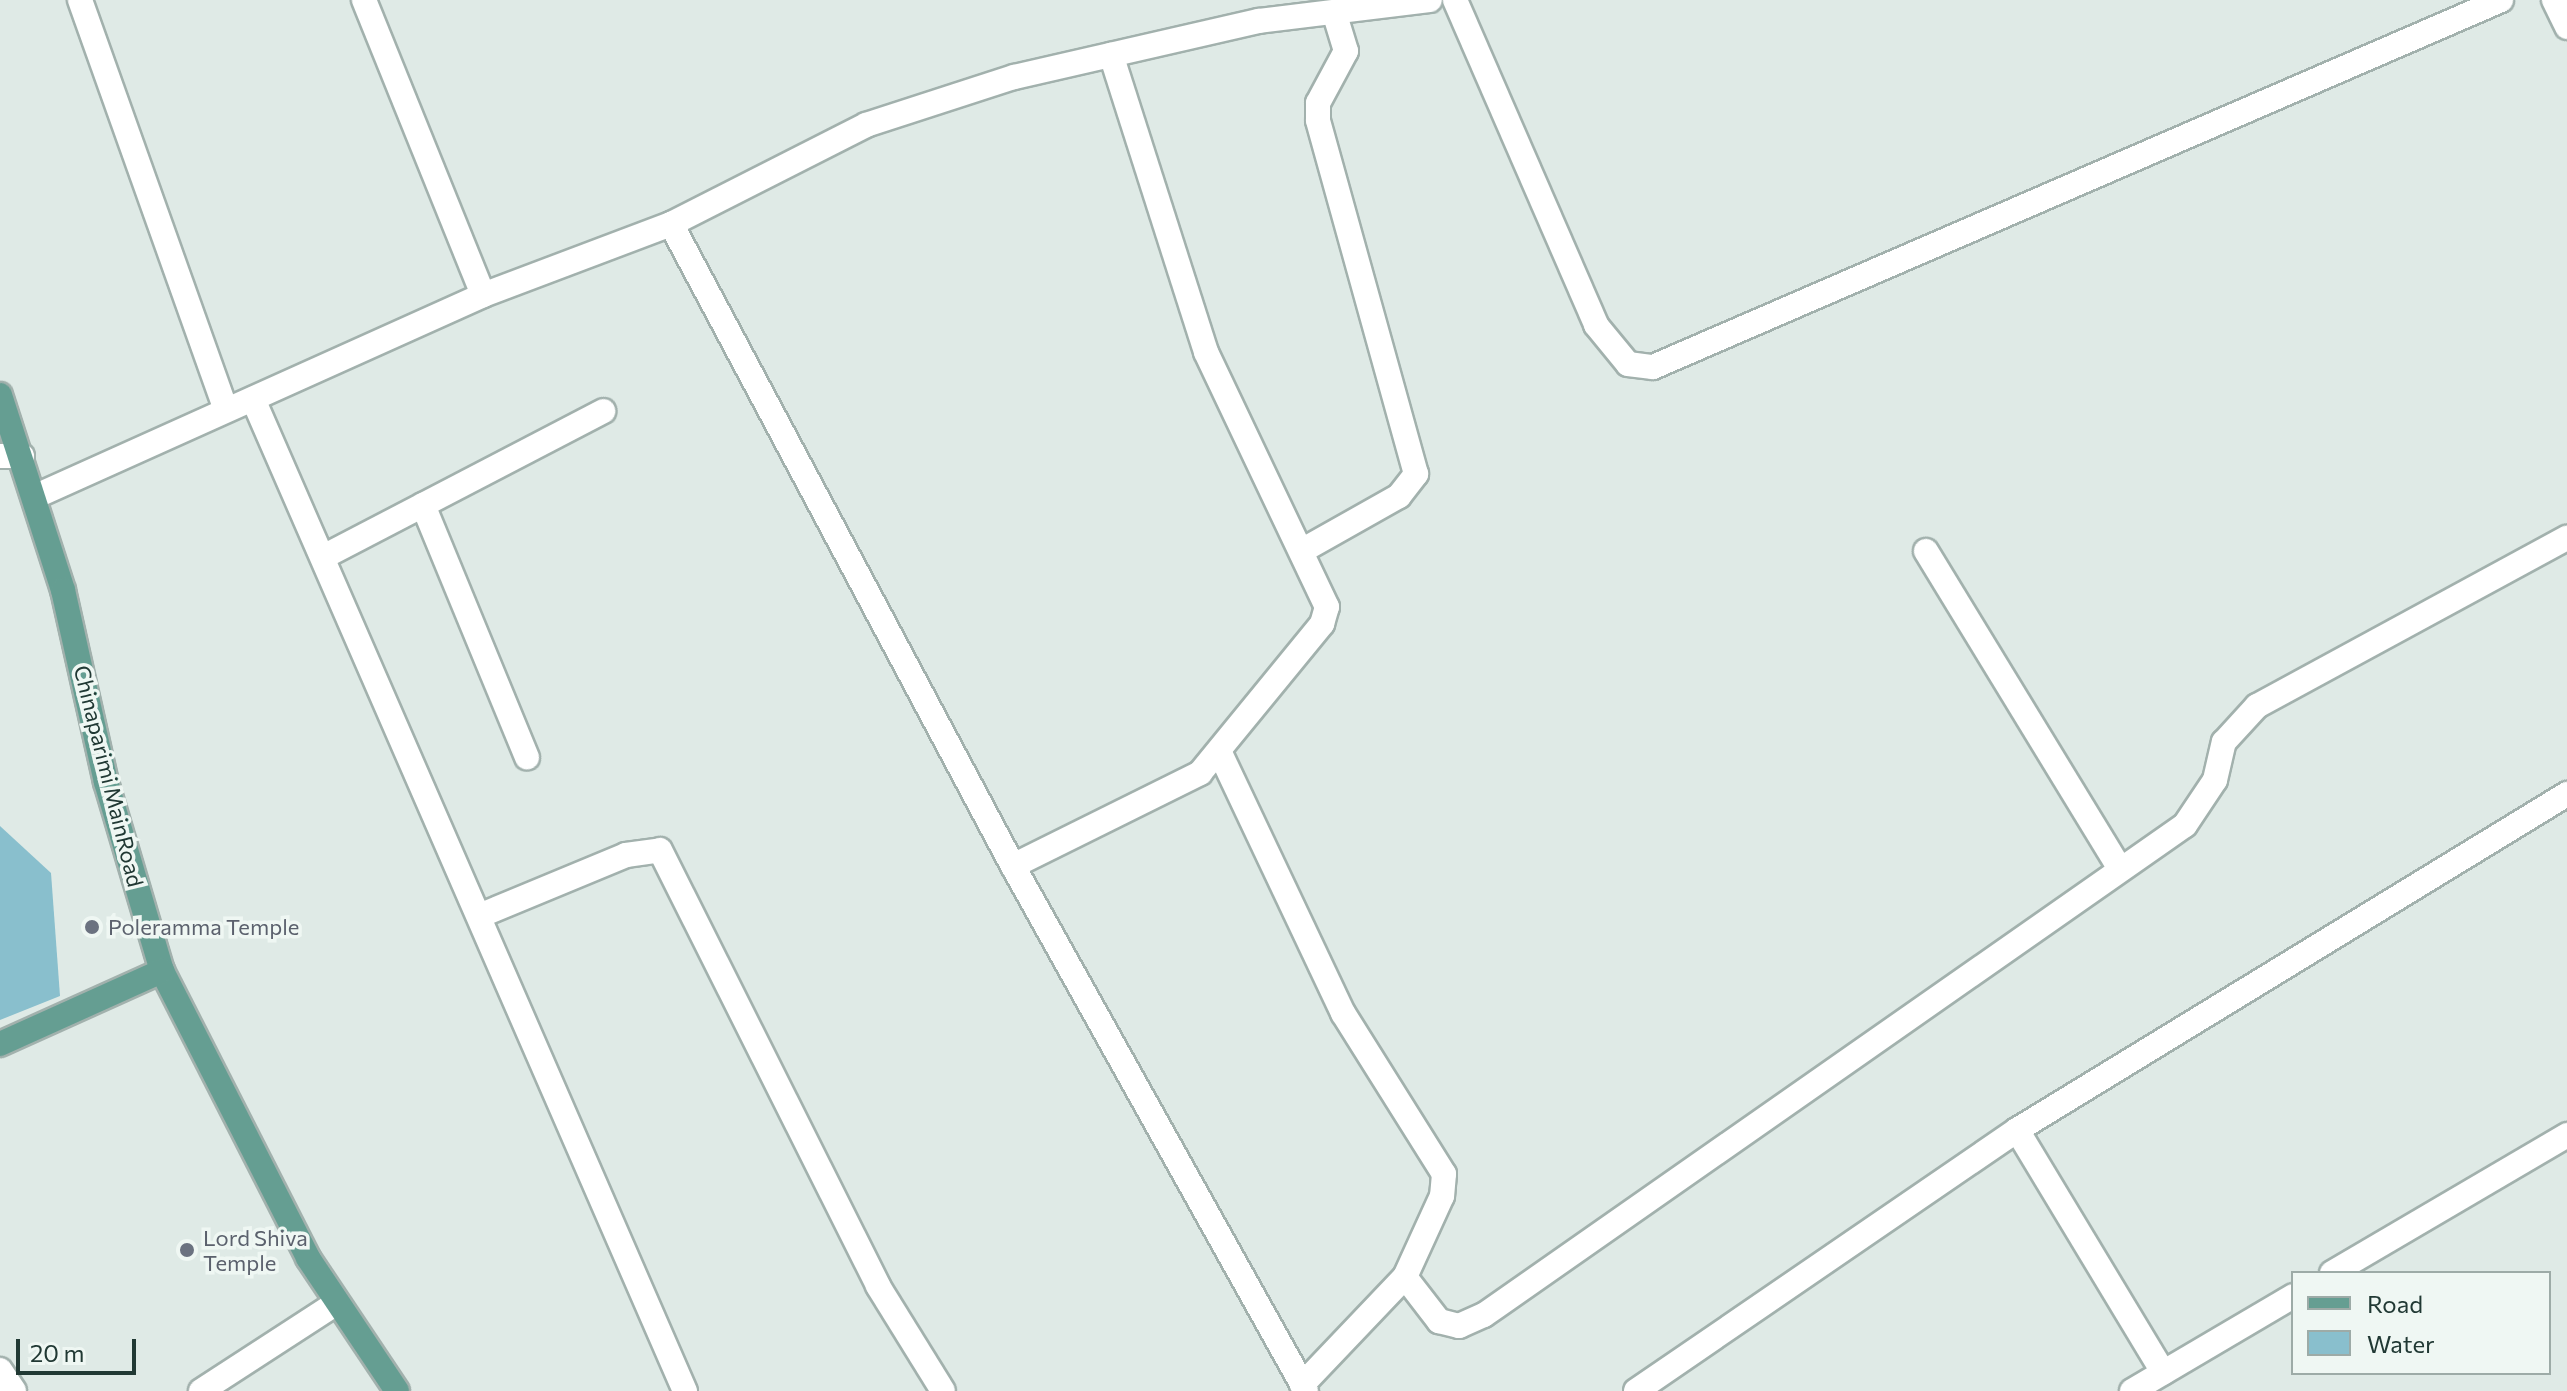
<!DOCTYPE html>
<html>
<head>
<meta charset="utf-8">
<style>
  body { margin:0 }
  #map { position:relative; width:2567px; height:1391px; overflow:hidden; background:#dfeae6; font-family:Commissioner,sans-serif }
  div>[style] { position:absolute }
  .water>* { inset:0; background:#89bfcd }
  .roads { filter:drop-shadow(2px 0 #a2b1ad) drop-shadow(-2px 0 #a2b1ad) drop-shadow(0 2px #a2b1ad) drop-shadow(0 -2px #a2b1ad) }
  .minor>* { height:24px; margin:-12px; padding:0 12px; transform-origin:12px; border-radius:12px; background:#fff }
  .major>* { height:24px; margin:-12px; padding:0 12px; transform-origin:12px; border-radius:12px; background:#659e92 }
  .dots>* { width:22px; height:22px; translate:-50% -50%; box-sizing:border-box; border:4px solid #eff7f3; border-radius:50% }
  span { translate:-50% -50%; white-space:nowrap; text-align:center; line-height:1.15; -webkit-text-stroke:7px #eff7f3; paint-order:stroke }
  .street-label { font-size:22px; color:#213934 }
  .worship-label { font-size:22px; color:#5b616d }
  .left { translate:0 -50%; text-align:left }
  .legend { position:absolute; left:2291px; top:1271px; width:260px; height:104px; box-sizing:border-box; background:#eff7f3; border:2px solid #9daba7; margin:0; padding:10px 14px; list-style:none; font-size:24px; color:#213934 }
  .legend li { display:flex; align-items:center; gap:16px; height:40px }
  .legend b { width:40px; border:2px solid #9daba7 }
  .scale { position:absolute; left:16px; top:1339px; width:120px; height:36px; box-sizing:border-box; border:4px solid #213934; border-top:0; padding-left:10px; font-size:24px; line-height:28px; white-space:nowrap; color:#213934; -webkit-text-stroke:6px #eff7f3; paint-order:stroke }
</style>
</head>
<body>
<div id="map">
  <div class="water">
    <i style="clip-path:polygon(0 826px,51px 873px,60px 996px,0 1020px)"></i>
  </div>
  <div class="roads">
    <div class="minor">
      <i style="left:80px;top:0;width:434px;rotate:70.4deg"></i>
      <i style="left:364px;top:0;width:318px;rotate:68deg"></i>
      <i style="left:1455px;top:0;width:354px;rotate:66.5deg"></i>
      <i style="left:1596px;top:325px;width:50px;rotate:50.6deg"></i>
      <i style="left:1628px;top:364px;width:25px;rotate:7deg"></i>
      <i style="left:1653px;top:367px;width:924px;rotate:-23.4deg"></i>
      <i style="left:2554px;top:0;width:30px;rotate:64deg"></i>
      <i style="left:671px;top:224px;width:727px;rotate:61.96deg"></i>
      <i style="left:1013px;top:866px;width:601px;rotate:60.83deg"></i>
      <i style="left:253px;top:399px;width:1082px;rotate:66.47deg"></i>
      <i style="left:0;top:456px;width:22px"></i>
      <i style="left:34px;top:497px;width:492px;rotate:-24.2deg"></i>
      <i style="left:483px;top:295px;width:201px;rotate:-20.7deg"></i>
      <i style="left:671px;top:224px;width:219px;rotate:-26.9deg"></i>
      <i style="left:866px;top:125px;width:156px;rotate:-18deg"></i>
      <i style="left:1014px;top:77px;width:251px;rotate:-12.9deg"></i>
      <i style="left:1259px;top:21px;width:172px;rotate:-7deg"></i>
      <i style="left:423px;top:505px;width:273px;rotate:67.6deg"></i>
      <i style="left:1305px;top:549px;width:108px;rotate:-29.4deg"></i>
      <i style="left:1399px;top:496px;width:28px;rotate:-52deg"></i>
      <i style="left:1416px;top:474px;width:367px;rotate:-105.5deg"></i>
      <i style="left:1318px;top:120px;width:17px;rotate:-90deg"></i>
      <i style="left:1318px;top:103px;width:59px;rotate:-61.7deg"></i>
      <i style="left:1346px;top:51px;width:39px;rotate:-107deg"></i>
      <i style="left:1926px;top:551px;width:369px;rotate:58.6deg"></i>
      <i style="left:323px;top:557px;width:316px;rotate:-27.5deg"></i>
      <i style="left:1220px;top:753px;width:288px;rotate:64.7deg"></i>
      <i style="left:1343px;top:1013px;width:190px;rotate:57.9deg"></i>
      <i style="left:1444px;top:1174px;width:22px;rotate:95deg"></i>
      <i style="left:1442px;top:1196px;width:89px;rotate:114.6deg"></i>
      <i style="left:1013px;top:866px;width:209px;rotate:-26.4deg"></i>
      <i style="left:1200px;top:773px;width:193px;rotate:-50.7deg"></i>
      <i style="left:1322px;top:624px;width:18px;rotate:-74deg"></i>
      <i style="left:1327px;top:607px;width:282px;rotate:-115.4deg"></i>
      <i style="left:1206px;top:352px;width:312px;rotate:-107.7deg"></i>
      <i style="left:479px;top:916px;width:159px;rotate:-22.5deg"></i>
      <i style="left:626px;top:855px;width:34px;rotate:-8deg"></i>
      <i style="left:660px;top:850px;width:487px;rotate:63.4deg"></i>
      <i style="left:878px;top:1286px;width:123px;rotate:58.2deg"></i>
      <i style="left:2017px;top:1130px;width:283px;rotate:58.9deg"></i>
      <i style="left:2332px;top:1273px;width:273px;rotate:-30.4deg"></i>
      <i style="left:0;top:1370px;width:25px;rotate:56deg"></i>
      <i style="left:1302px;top:1385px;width:149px;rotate:-46.4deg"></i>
      <i style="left:1405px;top:1277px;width:56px;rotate:52.3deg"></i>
      <i style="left:1439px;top:1321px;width:21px;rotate:14deg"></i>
      <i style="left:1459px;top:1326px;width:27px;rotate:-24deg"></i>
      <i style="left:1484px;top:1315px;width:855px;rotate:-34.95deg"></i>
      <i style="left:2185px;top:825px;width:54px;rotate:-56.3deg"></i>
      <i style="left:2215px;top:780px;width:39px;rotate:-77deg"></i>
      <i style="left:2224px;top:742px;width:49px;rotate:-47.5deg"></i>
      <i style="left:2257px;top:706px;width:353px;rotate:-28.5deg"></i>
      <i style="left:201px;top:1391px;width:160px;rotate:-33deg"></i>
      <i style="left:1636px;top:1391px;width:462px;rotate:-34.4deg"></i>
      <i style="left:2017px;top:1130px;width:645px;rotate:-31.42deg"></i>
      <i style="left:2132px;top:1391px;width:187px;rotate:-30.5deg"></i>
    </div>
    <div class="major">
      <i style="left:0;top:395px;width:205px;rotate:72.1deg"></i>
      <i style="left:63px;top:590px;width:197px;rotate:77.4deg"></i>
      <i style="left:106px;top:782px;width:197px;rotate:73.5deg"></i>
      <i style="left:162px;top:971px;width:322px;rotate:63deg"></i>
      <i style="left:308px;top:1258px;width:160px;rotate:56.2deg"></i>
      <i style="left:0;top:1044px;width:178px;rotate:-24.3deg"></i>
    </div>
  </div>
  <div class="dots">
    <i style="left:92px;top:927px;background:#6b7280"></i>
    <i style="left:187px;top:1250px;background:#6b7280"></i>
  </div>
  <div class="street-label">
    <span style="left:109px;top:776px;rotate:76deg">Chinaparimi MainRoad</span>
  </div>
  <div class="worship-label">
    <span class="left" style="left:108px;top:927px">Poleramma Temple</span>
    <span class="left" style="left:203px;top:1250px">Lord Shiva<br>Temple</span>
  </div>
  <ul class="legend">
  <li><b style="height:10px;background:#659e92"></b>Road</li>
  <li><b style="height:22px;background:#89bfcd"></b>Water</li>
  </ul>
  <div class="scale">20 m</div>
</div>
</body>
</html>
